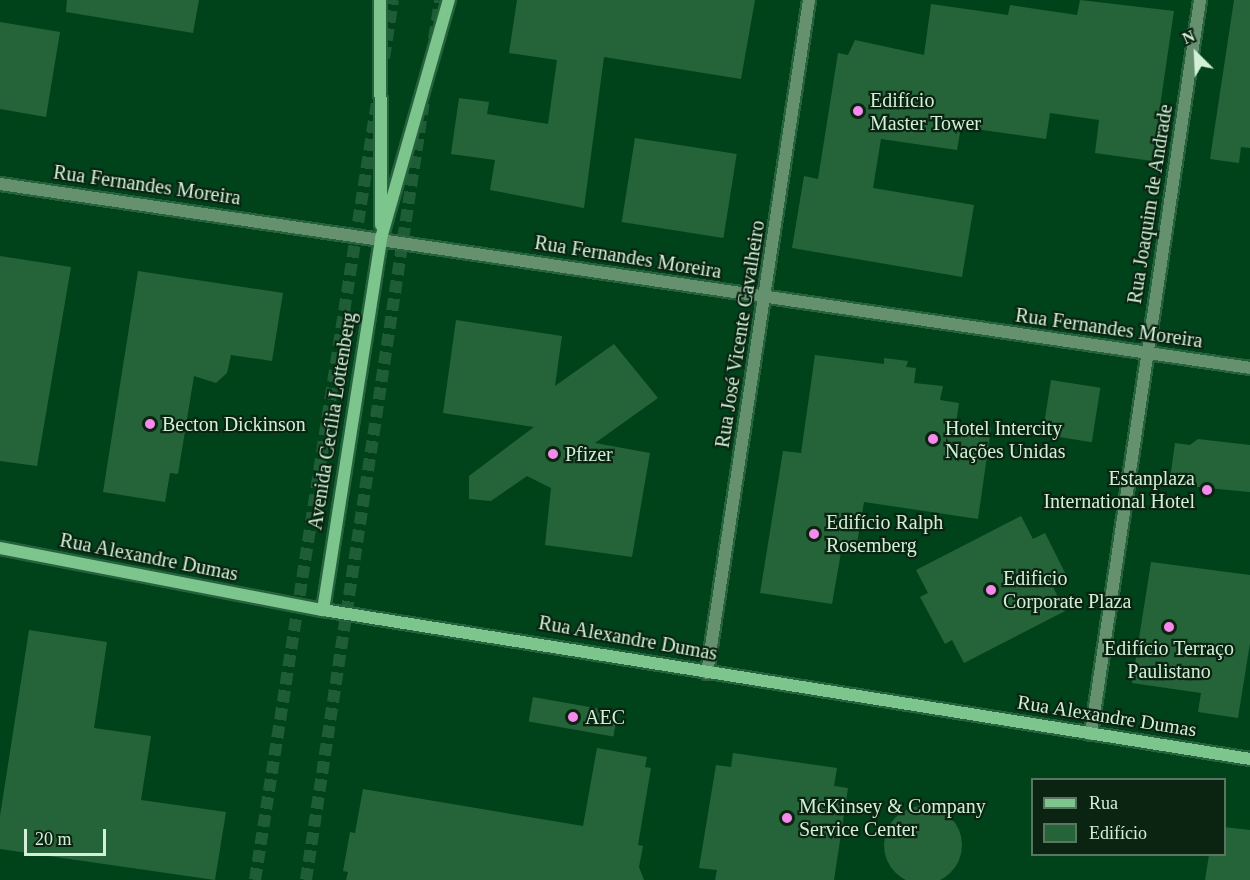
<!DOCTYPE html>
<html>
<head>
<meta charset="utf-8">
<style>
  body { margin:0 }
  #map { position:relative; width:1250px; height:880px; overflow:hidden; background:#00431b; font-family:"Times New Roman",serif }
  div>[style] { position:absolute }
  .building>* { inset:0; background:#256438; transform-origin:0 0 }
  .round { border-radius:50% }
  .secondary-tunnel>* { height:12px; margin-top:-6px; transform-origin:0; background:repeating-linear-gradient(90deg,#1f5d37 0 12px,transparent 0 18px) }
  .roads { filter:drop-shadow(2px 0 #26623d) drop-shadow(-2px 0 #26623d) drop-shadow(0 2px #26623d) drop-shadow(0 -2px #26623d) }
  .street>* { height:12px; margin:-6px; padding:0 6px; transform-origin:6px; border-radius:6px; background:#65916f }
  .secondary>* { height:12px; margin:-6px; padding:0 6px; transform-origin:6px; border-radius:6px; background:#7cc58d }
  .dots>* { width:16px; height:16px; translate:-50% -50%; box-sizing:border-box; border:3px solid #0b2412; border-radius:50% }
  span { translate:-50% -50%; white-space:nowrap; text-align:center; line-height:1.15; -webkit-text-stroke:4.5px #0b2412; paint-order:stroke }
  .poi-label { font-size:20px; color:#d1f0d7 }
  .left { translate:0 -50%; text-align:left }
  .right { translate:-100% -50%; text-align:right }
  .street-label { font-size:20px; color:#d1f0d7 }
  .legend { position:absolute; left:1031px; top:778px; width:195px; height:78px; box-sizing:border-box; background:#0b2412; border:2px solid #5a7661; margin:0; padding:8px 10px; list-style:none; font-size:18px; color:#d1f0d7 }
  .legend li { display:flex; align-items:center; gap:12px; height:30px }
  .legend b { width:30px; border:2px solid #5a7661 }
  .north { position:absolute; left:1166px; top:24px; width:60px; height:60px; -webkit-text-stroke:4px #0b2412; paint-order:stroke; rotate:336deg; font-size:16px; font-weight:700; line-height:24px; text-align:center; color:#d1f0d7 }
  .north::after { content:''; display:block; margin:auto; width:21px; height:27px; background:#d1f0d7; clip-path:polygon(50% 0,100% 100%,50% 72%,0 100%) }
  .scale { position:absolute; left:24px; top:829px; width:82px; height:27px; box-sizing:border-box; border:3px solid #d1f0d7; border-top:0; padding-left:8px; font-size:18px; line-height:21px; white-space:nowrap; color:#d1f0d7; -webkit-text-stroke:4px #0b2412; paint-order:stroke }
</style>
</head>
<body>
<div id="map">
  <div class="building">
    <i style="clip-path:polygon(67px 0,199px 0,193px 33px,66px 12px)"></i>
    <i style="clip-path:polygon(517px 0,755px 0,741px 79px,604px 57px,584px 208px,490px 190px,495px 160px,451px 154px,459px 98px,489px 102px,487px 114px,548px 124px,557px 60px,509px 53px)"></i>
    <i style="clip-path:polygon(1080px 0,1174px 11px,1152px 161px,1095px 153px,1099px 120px,1050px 113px,1046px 139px,961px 127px,957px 150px,881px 139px,873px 188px,974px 205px,962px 277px,792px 248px,804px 176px,818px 179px,838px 53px,848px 55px,855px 40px,924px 55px,931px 4px,1008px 15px,1010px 5px,1077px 15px)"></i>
    <i style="clip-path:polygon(1234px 0,1250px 0,1250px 148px,1241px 147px,1239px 163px,1210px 159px)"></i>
    <i style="clip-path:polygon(0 22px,60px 32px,46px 117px,0 109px)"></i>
    <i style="left:635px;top:138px;width:103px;height:85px;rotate:9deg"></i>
    <i style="clip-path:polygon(0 256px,71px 267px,37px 466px,0 461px)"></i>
    <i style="clip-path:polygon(138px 271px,283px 293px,272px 361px,231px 355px,227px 373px,216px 383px,194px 376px,178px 474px,170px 473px,165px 502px,103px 492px)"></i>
    <i style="clip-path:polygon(456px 320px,562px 336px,555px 386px,614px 344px,658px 398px,595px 443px,650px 453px,632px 557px,545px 545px,551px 488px,527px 476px,491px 501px,469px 499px,469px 476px,534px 427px,443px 413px)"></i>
    <i style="clip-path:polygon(815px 355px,884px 364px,884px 358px,908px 361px,906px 367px,916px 368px,914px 383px,943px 386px,940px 400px,959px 403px,956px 423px,991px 428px,978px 519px,864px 502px,857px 543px,843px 541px,832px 604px,760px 593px,783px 451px,801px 453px)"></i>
    <i style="left:1051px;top:380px;width:50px;height:55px;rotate:9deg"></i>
    <i style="clip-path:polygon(1198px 439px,1250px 445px,1250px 492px,1186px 486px,1187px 482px,1170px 479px,1175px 443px,1190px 445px)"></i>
    <i style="clip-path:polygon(1021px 516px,1033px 539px,1045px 533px,1068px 579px,1053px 587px,1065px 611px,964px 663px,952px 640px,945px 644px,920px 597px,928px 593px,916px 570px)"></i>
    <i style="clip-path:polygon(1151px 562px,1250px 575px,1250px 643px,1238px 718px,1198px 712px,1201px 693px,1132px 683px)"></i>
    <i style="clip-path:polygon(29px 630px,107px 642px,94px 728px,151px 736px,141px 800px,226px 812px,215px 880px,0 849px,0 816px)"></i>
    <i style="left:533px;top:697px;width:86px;height:25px;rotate:10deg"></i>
    <i style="clip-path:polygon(597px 748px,647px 757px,645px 767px,651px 768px,638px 845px,643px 846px,639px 867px,644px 880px,346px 880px,348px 872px,343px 871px,350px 832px,355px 833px,363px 789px,583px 826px)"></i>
    <i style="clip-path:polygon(733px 753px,837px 768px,834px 786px,848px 788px,834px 880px,715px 880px,717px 870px,699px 868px,716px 765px,731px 767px)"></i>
    <i class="round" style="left:884px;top:806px;width:78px;height:78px"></i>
    <i style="clip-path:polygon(1224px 827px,1250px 830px,1250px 880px,1205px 880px,1209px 855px,1224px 855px)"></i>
  </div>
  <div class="secondary-tunnel">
    <i style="left:434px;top:39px;width:39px;rotate:-81deg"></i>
    <i style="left:384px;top:58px;width:59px;rotate:-81.2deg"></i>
    <i style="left:255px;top:880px;width:788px;rotate:-81.09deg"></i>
    <i style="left:306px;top:880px;width:788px;rotate:-81.39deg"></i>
  </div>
  <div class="roads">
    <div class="street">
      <i style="left:0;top:184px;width:1263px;rotate:8.37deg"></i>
      <i style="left:707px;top:673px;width:681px;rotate:-81.38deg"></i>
      <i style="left:1091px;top:734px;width:742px;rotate:-81.55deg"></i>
    </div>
    <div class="secondary">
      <i style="left:380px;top:0;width:225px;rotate:89.7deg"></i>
      <i style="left:0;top:548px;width:329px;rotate:10.9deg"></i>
      <i style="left:323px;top:610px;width:939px;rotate:9.13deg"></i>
      <i style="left:323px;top:610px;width:376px;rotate:-81.1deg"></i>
      <i style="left:381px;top:238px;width:248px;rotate:-74.1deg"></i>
    </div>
  </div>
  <div class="dots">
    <i style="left:858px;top:111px;background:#f788ec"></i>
    <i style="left:150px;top:424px;background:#f788ec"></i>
    <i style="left:933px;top:439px;background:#f788ec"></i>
    <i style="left:553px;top:454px;background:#f788ec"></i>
    <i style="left:1207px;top:490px;background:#f788ec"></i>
    <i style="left:814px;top:534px;background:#f788ec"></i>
    <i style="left:991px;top:590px;background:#f788ec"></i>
    <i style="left:1169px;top:627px;background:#f788ec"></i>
    <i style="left:573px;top:717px;background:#f788ec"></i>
    <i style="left:787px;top:818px;background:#f788ec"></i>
  </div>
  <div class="poi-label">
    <span class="left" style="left:870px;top:112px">Edifício<br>Master Tower</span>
    <span class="left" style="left:162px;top:424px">Becton Dickinson</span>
    <span class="left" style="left:945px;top:440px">Hotel Intercity<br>Nações Unidas</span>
    <span class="left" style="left:565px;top:454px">Pfizer</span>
    <span class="right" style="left:1195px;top:490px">Estanplaza<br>International Hotel</span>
    <span class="left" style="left:826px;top:534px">Edifício Ralph<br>Rosemberg</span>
    <span class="left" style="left:1003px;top:590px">Edificio<br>Corporate Plaza</span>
    <span style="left:1169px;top:660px">Edifício Terraço<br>Paulistano</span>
    <span class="left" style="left:585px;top:717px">AEC</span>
    <span class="left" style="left:799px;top:818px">McKinsey &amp; Company<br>Service Center</span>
  </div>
  <div class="street-label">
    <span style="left:147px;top:185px;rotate:8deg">Rua Fernandes Moreira</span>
    <span style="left:1150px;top:204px;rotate:-81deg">Rua Joaquim de Andrade</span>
    <span style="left:628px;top:257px;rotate:9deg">Rua Fernandes Moreira</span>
    <span style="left:1109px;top:328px;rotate:8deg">Rua Fernandes Moreira</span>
    <span style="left:740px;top:334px;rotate:-81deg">Rua José Vicente Cavalheiro</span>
    <span style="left:332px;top:421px;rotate:-81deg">Avenida Cecília Lottenberg</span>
    <span style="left:149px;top:557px;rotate:11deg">Rua Alexandre Dumas</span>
    <span style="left:628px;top:638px;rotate:10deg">Rua Alexandre Dumas</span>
    <span style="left:1107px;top:716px;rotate:9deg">Rua Alexandre Dumas</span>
  </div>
  <ul class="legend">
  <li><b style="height:8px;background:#7cc58d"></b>Rua</li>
  <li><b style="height:16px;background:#256438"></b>Edifício</li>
  </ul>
  <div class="north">N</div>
  <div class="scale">20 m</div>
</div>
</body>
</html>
